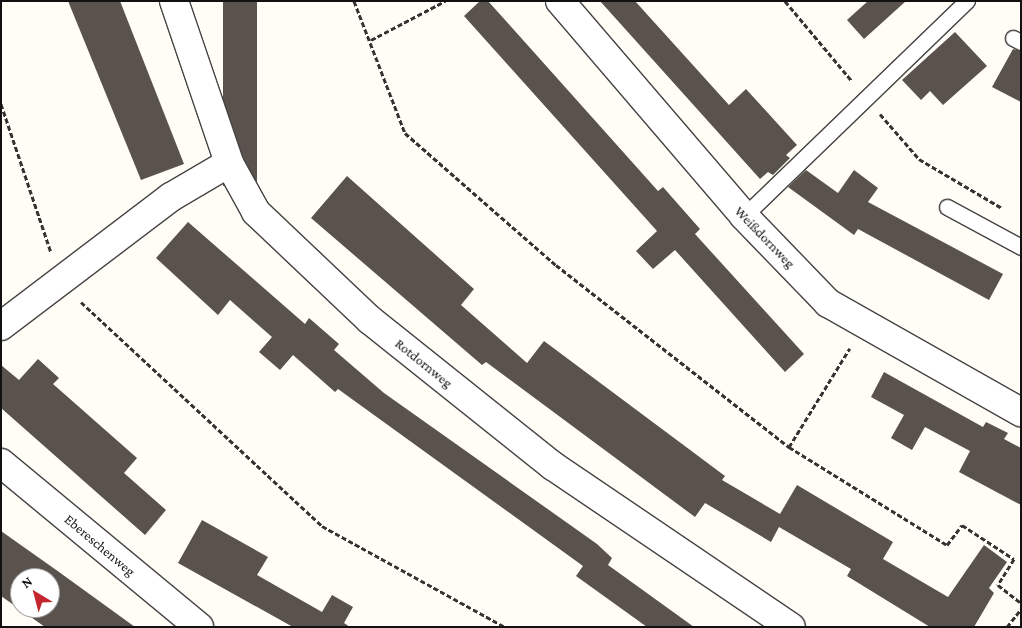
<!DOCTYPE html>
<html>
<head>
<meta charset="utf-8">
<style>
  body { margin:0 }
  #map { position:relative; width:1022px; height:628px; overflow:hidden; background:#fffdf5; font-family:"Crimson Pro",serif }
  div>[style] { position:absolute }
  .building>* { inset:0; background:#5a524d; transform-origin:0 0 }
  .path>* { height:3px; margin-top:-1.5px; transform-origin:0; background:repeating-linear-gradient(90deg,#333 0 5px,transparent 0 7.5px) }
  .roads { filter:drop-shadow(1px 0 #444) drop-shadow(-1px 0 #444) drop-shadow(0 1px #444) drop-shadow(0 -1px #444) }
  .lane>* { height:15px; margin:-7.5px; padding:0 7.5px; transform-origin:7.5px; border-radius:7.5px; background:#fff }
  .street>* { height:28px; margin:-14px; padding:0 14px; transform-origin:14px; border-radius:14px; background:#fff }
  span { translate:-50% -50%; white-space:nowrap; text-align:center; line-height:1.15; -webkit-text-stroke:5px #fff; paint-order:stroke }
  .street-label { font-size:14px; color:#111 }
  .frame { position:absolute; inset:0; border:2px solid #111; pointer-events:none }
  .north { position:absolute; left:10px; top:568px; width:50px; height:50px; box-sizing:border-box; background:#fff; border:1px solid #a0a0a0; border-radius:50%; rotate:323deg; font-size:14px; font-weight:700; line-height:20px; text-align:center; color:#111 }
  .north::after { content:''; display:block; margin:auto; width:18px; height:22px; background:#c4262e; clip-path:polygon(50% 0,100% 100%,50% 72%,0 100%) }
</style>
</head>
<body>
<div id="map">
  <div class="building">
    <i style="clip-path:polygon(68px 1px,120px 1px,184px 164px,141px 180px)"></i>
    <i style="left:223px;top:1px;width:34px;height:185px"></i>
    <i style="clip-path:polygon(480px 1px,488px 1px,658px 191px,663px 187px,700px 229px,695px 234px,804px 354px,785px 372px,675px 250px,653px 269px,636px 251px,657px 231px,464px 16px)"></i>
    <i style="clip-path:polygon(600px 1px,635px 1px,729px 105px,746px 89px,797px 145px,786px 155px,790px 158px,773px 175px,768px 172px,760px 179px)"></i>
    <i style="clip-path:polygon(868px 1px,906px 1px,864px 39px,847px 20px)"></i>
    <i style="clip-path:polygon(955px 32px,987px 66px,943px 105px,930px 91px,921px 100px,902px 80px)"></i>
    <i style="clip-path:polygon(1013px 49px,1021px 51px,1021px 102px,992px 87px)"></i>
    <i style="clip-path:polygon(806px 170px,838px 193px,854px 170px,878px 188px,868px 202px,1003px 274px,989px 300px,858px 229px,854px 235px,788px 187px)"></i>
    <i style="clip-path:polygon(347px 176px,474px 289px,461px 305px,527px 363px,544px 341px,725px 476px,722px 480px,780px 514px,797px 485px,893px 542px,883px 559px,948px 597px,984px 545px,1007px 562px,989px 588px,994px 593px,974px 627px,930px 627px,847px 576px,851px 569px,779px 527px,771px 542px,705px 503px,695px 517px,486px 362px,482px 365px,311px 218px)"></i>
    <i style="clip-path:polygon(188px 222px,305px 324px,309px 318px,339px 344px,334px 350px,384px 393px,597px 544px,612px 558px,608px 565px,694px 627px,647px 627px,576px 576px,583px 566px,338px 389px,335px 392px,293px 355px,280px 370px,259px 352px,272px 337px,230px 300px,218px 315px,156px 258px)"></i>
    <i style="clip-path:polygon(38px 359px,59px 378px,53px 384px,137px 458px,124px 473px,166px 510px,145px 535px,1px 408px,1px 365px,19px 380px)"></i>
    <i style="clip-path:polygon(884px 372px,983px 427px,986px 422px,1008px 433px,1004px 439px,1021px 448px,1021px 505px,959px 472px,970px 451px,925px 427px,912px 450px,891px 438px,904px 415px,871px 397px)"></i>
    <i style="clip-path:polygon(202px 520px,268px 557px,257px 575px,322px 612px,332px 595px,353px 607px,344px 623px,350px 627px,293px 627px,178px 563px)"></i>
    <i style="clip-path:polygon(evenodd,1px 531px,59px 572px,135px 627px,45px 627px,1px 596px,1px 531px,20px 578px,50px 578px,50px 608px,20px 608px,20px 578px)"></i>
  </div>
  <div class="path">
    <i style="left:354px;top:1px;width:142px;rotate:68.9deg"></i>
    <i style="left:405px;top:133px;width:201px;rotate:41.2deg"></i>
    <i style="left:556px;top:265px;width:296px;rotate:38deg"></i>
    <i style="left:789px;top:447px;width:186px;rotate:31.8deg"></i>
    <i style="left:947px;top:545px;width:25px;rotate:-53deg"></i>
    <i style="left:962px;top:525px;width:62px;rotate:33.2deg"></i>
    <i style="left:1014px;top:559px;width:31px;rotate:122deg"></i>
    <i style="left:998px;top:585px;width:29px;rotate:38deg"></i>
    <i style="left:785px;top:1px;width:104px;rotate:50.1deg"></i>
    <i style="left:371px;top:40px;width:84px;rotate:-27.8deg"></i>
    <i style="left:1px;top:104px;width:157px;rotate:71.4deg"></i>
    <i style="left:880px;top:114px;width:60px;rotate:49.1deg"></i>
    <i style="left:919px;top:159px;width:96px;rotate:30.6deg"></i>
    <i style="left:81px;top:302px;width:329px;rotate:42.9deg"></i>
    <i style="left:322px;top:526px;width:209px;rotate:28.9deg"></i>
    <i style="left:789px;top:447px;width:116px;rotate:-58.4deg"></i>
    <i style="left:1007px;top:627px;width:23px;rotate:-52deg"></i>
  </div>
  <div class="roads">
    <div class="lane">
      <i style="left:1013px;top:38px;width:9px;rotate:27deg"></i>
      <i style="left:947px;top:207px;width:84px;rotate:28.4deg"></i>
      <i style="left:744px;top:216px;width:310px;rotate:-44deg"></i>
    </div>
    <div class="street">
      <i style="left:174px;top:1px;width:171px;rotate:71.2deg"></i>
      <i style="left:229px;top:163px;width:56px;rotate:61.1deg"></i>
      <i style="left:256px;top:212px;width:157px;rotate:43.5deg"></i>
      <i style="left:370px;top:320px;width:234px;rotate:38.6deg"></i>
      <i style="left:553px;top:466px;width:287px;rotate:34.1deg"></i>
      <i style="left:560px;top:1px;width:283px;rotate:49.4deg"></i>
      <i style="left:744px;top:216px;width:121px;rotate:46deg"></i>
      <i style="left:828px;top:303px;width:222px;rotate:29.5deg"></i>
      <i style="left:1px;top:326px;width:213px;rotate:-37.2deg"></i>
      <i style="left:171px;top:197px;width:67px;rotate:-30.4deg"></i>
      <i style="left:1px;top:463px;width:257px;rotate:39.6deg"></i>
    </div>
  </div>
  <div class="street-label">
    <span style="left:765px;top:237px;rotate:46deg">Weißdornweg</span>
    <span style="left:424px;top:363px;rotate:39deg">Rotdornweg</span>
    <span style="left:100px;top:545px;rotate:40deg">Ebereschenweg</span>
  </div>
  <div class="frame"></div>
  <div class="north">N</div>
</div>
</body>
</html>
